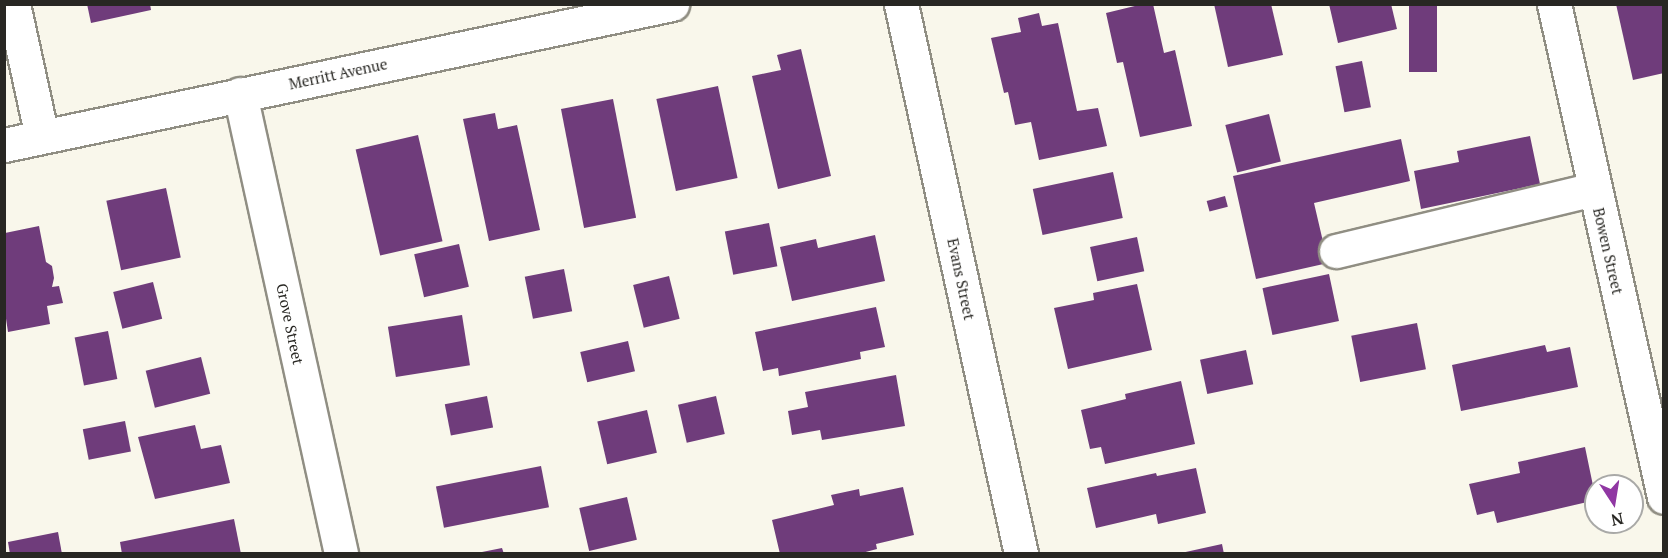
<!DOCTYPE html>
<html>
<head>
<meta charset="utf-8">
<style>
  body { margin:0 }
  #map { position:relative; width:1668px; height:558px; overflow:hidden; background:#f9f7eb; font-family:"PT Serif",serif }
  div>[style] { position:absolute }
  .building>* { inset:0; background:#6f3c7b; transform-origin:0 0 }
  .roads { filter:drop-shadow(2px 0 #908e83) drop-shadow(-2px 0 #908e83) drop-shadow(0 2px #908e83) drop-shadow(0 -2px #908e83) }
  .minor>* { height:33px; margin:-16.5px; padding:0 16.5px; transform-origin:16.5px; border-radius:16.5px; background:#fff }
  span { translate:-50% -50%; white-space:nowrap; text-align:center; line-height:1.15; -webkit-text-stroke:6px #fff; paint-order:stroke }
  .street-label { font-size:15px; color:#282723 }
  .frame { position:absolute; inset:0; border:6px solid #282723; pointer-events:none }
  .north { position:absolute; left:1584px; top:474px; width:60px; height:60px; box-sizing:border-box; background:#fff; border:2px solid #a9a9a7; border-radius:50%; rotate:168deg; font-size:16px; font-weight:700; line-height:24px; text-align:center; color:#282723 }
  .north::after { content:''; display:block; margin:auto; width:21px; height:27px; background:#9037a3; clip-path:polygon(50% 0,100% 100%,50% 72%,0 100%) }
</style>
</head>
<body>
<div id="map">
  <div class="building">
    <i style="clip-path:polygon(87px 4px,150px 4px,151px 10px,91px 23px)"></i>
    <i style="clip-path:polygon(1143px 4px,1153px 4px,1164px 53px,1175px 50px,1192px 126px,1140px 137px,1123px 62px,1117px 63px,1106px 13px)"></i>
    <i style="clip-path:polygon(1214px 4px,1271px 4px,1283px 55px,1228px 67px)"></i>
    <i style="clip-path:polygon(1329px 4px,1391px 4px,1397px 29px,1338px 43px)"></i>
    <i style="left:1409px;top:4px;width:28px;height:68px"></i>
    <i style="clip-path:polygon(1616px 4px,1664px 4px,1664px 73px,1633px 80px)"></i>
    <i style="clip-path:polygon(1039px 13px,1042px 26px,1058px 23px,1077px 111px,1098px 108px,1107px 146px,1039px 160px,1031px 122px,1015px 125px,1008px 92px,1004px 93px,991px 38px,1021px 32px,1018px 18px)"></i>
    <i style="clip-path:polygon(801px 49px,831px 176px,778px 189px,752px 76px,781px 70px,777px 55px)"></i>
    <i style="left:1362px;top:61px;width:47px;height:27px;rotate:79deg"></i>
    <i style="left:718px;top:86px;width:94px;height:63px;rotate:78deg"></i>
    <i style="left:613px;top:99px;width:121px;height:53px;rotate:79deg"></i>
    <i style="clip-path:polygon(495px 113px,498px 129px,517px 125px,540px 230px,489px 241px,463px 119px)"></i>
    <i style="left:1269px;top:114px;width:49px;height:45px;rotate:76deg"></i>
    <i style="left:418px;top:135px;width:109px;height:64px;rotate:77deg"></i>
    <i style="clip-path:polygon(1530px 136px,1540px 184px,1421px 209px,1414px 171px,1459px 162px,1457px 151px)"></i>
    <i style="clip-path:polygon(1401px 139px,1410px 181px,1314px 203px,1328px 263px,1256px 279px,1233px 176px)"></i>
    <i style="left:1113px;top:172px;width:47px;height:82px;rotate:78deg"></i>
    <i style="left:166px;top:188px;width:71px;height:61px;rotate:78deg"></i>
    <i style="left:1225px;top:196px;width:11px;height:19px;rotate:75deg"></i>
    <i style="left:769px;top:223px;width:44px;height:45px;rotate:79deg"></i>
    <i style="clip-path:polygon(39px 226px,46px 262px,52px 266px,54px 278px,52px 287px,59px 286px,63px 303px,47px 306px,50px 324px,8px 332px,5px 312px,5px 233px)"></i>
    <i style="clip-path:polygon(875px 235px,885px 281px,792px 301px,780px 247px,816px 239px,818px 248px)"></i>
    <i style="left:1137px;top:237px;width:35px;height:48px;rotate:78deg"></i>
    <i style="left:459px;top:244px;width:44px;height:46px;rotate:77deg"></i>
    <i style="left:564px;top:269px;width:43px;height:40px;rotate:79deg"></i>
    <i style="left:1329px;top:274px;width:48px;height:68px;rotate:78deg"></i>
    <i style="left:669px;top:276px;width:44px;height:37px;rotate:76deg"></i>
    <i style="left:153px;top:282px;width:38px;height:41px;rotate:76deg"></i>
    <i style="clip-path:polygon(1137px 284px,1152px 350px,1068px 369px,1054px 308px,1094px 300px,1093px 293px)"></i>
    <i style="clip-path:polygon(876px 307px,885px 347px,860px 352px,861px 359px,779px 376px,778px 368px,763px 371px,755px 332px)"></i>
    <i style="left:462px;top:315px;width:51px;height:75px;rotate:81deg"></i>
    <i style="left:1417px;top:323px;width:47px;height:67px;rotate:79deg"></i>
    <i style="left:108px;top:331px;width:49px;height:34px;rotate:79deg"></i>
    <i style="left:628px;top:341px;width:31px;height:49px;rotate:77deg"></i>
    <i style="clip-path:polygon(1545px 345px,1547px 352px,1570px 347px,1578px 387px,1461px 411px,1452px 365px)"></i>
    <i style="left:1246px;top:350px;width:35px;height:47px;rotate:78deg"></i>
    <i style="left:201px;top:357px;width:38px;height:57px;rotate:76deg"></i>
    <i style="clip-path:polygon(896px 375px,905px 426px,822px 440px,820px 430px,792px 435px,788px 411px,808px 407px,805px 392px)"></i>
    <i style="clip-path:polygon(1181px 381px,1195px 444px,1105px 464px,1101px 447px,1090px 449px,1081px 410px,1126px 399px,1125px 394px)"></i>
    <i style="left:487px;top:396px;width:32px;height:43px;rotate:79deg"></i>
    <i style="left:716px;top:396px;width:39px;height:39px;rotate:77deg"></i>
    <i style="left:647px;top:410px;width:44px;height:51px;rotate:77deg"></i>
    <i style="left:125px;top:421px;width:31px;height:43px;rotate:79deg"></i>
    <i style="clip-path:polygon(195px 425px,201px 449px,221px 445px,230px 483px,155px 499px,138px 437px)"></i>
    <i style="clip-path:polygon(1585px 447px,1596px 500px,1497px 523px,1494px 511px,1477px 515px,1469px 484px,1520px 473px,1518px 462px)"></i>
    <i style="left:541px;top:466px;width:42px;height:107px;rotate:79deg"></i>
    <i style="clip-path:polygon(1196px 468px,1206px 513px,1158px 524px,1156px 514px,1096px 528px,1087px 488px,1156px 473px,1157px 476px)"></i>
    <i style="clip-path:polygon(903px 487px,914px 535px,876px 544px,877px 549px,858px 554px,780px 554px,772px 520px,834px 505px,831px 495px,859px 489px,860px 496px)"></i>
    <i style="left:627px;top:497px;width:44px;height:49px;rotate:77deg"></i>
    <i style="clip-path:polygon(234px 519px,241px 554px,122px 554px,120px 542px)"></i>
    <i style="clip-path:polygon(58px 532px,62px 554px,10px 554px,8px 542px)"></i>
    <i style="clip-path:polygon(1222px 544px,1224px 554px,1182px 554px,1181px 553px)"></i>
    <i style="clip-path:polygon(502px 548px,504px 554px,482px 554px,482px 552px)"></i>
  </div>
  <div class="roads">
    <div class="minor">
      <i style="left:13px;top:4px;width:136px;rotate:77.7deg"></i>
      <i style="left:901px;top:4px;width:563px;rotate:77.69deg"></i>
      <i style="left:1554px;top:4px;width:505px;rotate:77.42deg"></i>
      <i style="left:240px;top:94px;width:471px;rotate:77.6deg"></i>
      <i style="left:4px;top:145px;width:683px;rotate:-11.92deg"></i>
      <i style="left:1336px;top:251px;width:265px;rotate:-13.5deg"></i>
    </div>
  </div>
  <div class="street-label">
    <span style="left:338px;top:74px;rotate:-12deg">Merritt Avenue</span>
    <span style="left:1608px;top:251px;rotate:77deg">Bowen Street</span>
    <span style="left:961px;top:279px;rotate:78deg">Evans Street</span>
    <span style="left:290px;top:324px;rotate:78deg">Grove Street</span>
  </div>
  <div class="frame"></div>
  <div class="north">N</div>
</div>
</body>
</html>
